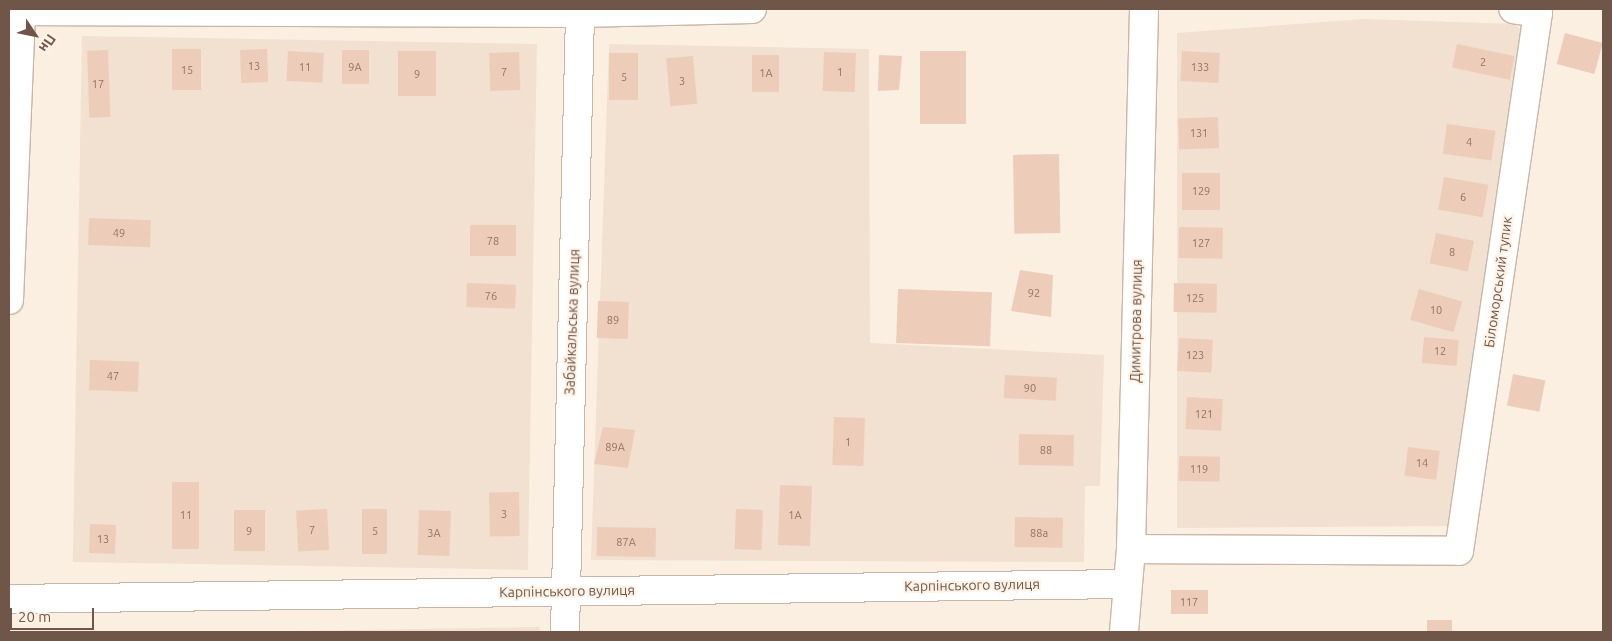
<!DOCTYPE html>
<html>
<head>
<meta charset="utf-8">
<style>
  body { margin:0 }
  #map { position:relative; width:1612px; height:641px; overflow:hidden; background:#fbefe1; font-family:Ubuntu,sans-serif }
  div>[style] { position:absolute }
  .residential>* { inset:0; background:#f2e0d0; transform-origin:0 0 }
  .building>* { inset:0; background:#eeccba; transform-origin:0 0 }
  .roads { filter:drop-shadow(1px 0 #cab6a8) drop-shadow(-1px 0 #cab6a8) drop-shadow(0 1px #cab6a8) drop-shadow(0 -1px #cab6a8) }
  .minor>* { height:28px; margin:-14px; padding:0 14px; transform-origin:14px; border-radius:14px; background:#fff }
  span { translate:-50% -50%; white-space:nowrap; text-align:center; line-height:1.15; -webkit-text-stroke:4px #fef3e6; paint-order:stroke }
  .number-label { font-size:11px; color:#907365 }
  .number-label span { -webkit-text-stroke-width:0 }
  .street-label { font-size:14px; color:#705549 }
  .frame { position:absolute; inset:0; border:10px solid #705549; pointer-events:none }
  .north { position:absolute; left:10px; top:10px; width:50px; height:50px; -webkit-text-stroke:4px #fef3e6; paint-order:stroke; rotate:124deg; font-size:14px; font-weight:700; line-height:20px; text-align:center; color:#705549 }
  .north::after { content:''; display:block; margin:auto; width:18px; height:22px; background:#705549; clip-path:polygon(50% 0,100% 100%,50% 72%,0 100%) }
  .scale { position:absolute; left:10px; top:608px; width:84px; height:22px; box-sizing:border-box; border:2px solid #705549; border-top:0; padding-left:6px; font-size:15px; line-height:18px; white-space:nowrap; color:#705549; -webkit-text-stroke:4px #fef3e6; paint-order:stroke }
</style>
</head>
<body>
<div id="map">
  <div class="residential">
    <i style="clip-path:polygon(1364px 19px,1515px 24px,1524px 34px,1448px 526px,1177px 528px,1177px 33px)"></i>
    <i style="left:82px;top:36px;width:455px;height:526px;rotate:1deg"></i>
    <i style="clip-path:polygon(609px 44px,869px 49px,870px 343px,1104px 355px,1100px 486px,1085px 486px,1084px 562px,591px 560px)"></i>
    <i style="clip-path:polygon(539px 627px,540px 632px,232px 632px)"></i>
  </div>
  <div class="building">
    <i style="left:1565px;top:33px;width:39px;height:32px;rotate:15deg"></i>
    <i style="left:1457px;top:44px;width:59px;height:24px;rotate:12deg"></i>
    <i style="left:201px;top:49px;width:41px;height:29px;rotate:90deg"></i>
    <i style="left:267px;top:49px;width:33px;height:27px;rotate:88deg"></i>
    <i style="left:108px;top:50px;width:67px;height:21px;rotate:88deg"></i>
    <i style="left:342px;top:50px;width:27px;height:34px"></i>
    <i style="left:288px;top:51px;width:36px;height:30px;rotate:3deg"></i>
    <i style="left:398px;top:51px;width:38px;height:45px"></i>
    <i style="left:920px;top:51px;width:46px;height:73px"></i>
    <i style="left:1182px;top:51px;width:38px;height:30px;rotate:3deg"></i>
    <i style="left:519px;top:52px;width:38px;height:30px;rotate:88deg"></i>
    <i style="left:824px;top:52px;width:32px;height:39px;rotate:2deg"></i>
    <i style="left:609px;top:53px;width:29px;height:47px"></i>
    <i style="left:752px;top:55px;width:27px;height:37px"></i>
    <i style="clip-path:polygon(879px 55px,902px 56px,899px 90px,878px 91px)"></i>
    <i style="left:693px;top:56px;width:48px;height:27px;rotate:85deg"></i>
    <i style="left:1218px;top:117px;width:31px;height:40px;rotate:88deg"></i>
    <i style="left:1447px;top:124px;width:49px;height:30px;rotate:8deg"></i>
    <i style="left:1059px;top:154px;width:79px;height:46px;rotate:89deg"></i>
    <i style="left:1182px;top:173px;width:38px;height:37px"></i>
    <i style="left:1444px;top:177px;width:45px;height:33px;rotate:10deg"></i>
    <i style="left:89px;top:218px;width:62px;height:27px;rotate:2deg"></i>
    <i style="left:470px;top:225px;width:46px;height:31px"></i>
    <i style="left:1179px;top:227px;width:44px;height:31px;rotate:1deg"></i>
    <i style="left:1436px;top:233px;width:39px;height:31px;rotate:12deg"></i>
    <i style="clip-path:polygon(1020px 270px,1053px 275px,1051px 317px,1011px 311px)"></i>
    <i style="left:467px;top:283px;width:49px;height:24px;rotate:2deg"></i>
    <i style="left:1174px;top:283px;width:43px;height:29px;rotate:1deg"></i>
    <i style="left:898px;top:289px;width:94px;height:54px;rotate:2deg"></i>
    <i style="left:1419px;top:289px;width:45px;height:32px;rotate:16deg"></i>
    <i style="left:598px;top:301px;width:31px;height:37px;rotate:2deg"></i>
    <i style="left:1424px;top:337px;width:35px;height:26px;rotate:5deg"></i>
    <i style="left:1179px;top:338px;width:34px;height:33px;rotate:3deg"></i>
    <i style="left:90px;top:360px;width:49px;height:30px;rotate:2deg"></i>
    <i style="left:1513px;top:374px;width:33px;height:32px;rotate:11deg"></i>
    <i style="left:1005px;top:375px;width:52px;height:23px;rotate:3deg"></i>
    <i style="left:1187px;top:397px;width:36px;height:32px;rotate:3deg"></i>
    <i style="left:834px;top:417px;width:31px;height:48px;rotate:2deg"></i>
    <i style="clip-path:polygon(603px 427px,635px 430px,628px 468px,594px 464px)"></i>
    <i style="left:1019px;top:434px;width:55px;height:31px;rotate:1deg"></i>
    <i style="left:1408px;top:447px;width:32px;height:29px;rotate:7deg"></i>
    <i style="left:1179px;top:456px;width:41px;height:25px;rotate:1deg"></i>
    <i style="left:172px;top:482px;width:27px;height:67px"></i>
    <i style="left:780px;top:485px;width:32px;height:60px;rotate:2deg"></i>
    <i style="left:519px;top:492px;width:44px;height:30px;rotate:89deg"></i>
    <i style="left:327px;top:509px;width:41px;height:31px;rotate:87deg"></i>
    <i style="left:362px;top:509px;width:25px;height:45px"></i>
    <i style="left:736px;top:509px;width:27px;height:40px;rotate:2deg"></i>
    <i style="left:234px;top:510px;width:31px;height:41px"></i>
    <i style="left:419px;top:510px;width:32px;height:45px;rotate:2deg"></i>
    <i style="left:1015px;top:517px;width:48px;height:30px;rotate:1deg"></i>
    <i style="left:90px;top:524px;width:26px;height:29px;rotate:2deg"></i>
    <i style="left:597px;top:527px;width:59px;height:29px;rotate:1deg"></i>
    <i style="left:1171px;top:590px;width:37px;height:24px"></i>
    <i style="left:1452px;top:620px;width:12px;height:25px;rotate:90deg"></i>
  </div>
  <div class="roads">
    <div class="minor">
      <i style="left:9px;top:11px;width:571px;rotate:0.2deg"></i>
      <i style="left:580px;top:13px;width:172px;rotate:-1.3deg"></i>
      <i style="left:9px;top:300px;width:291px;rotate:-87.6deg"></i>
      <i style="left:1131px;top:549px;width:328px;rotate:0.3deg"></i>
      <i style="left:1459px;top:551px;width:544px;rotate:-81.65deg"></i>
      <i style="left:1538px;top:13px;width:25px;rotate:-171deg"></i>
      <i style="left:9px;top:599px;width:1117px;rotate:-0.77deg"></i>
      <i style="left:565px;top:632px;width:619px;rotate:-88.61deg"></i>
      <i style="left:1124px;top:632px;width:83px;rotate:-85.2deg"></i>
      <i style="left:1131px;top:549px;width:540px;rotate:-88.62deg"></i>
    </div>
  </div>
  <div class="number-label">
    <span style="left:1483px;top:62px">2</span>
    <span style="left:254px;top:66px">13</span>
    <span style="left:305px;top:67px">11</span>
    <span style="left:355px;top:67px">9А</span>
    <span style="left:1200px;top:67px">133</span>
    <span style="left:187px;top:70px">15</span>
    <span style="left:504px;top:72px">7</span>
    <span style="left:840px;top:72px">1</span>
    <span style="left:766px;top:73px">1А</span>
    <span style="left:417px;top:74px">9</span>
    <span style="left:624px;top:77px">5</span>
    <span style="left:682px;top:81px">3</span>
    <span style="left:98px;top:84px">17</span>
    <span style="left:1199px;top:133px">131</span>
    <span style="left:1469px;top:142px">4</span>
    <span style="left:1201px;top:191px">129</span>
    <span style="left:1463px;top:197px">6</span>
    <span style="left:119px;top:233px">49</span>
    <span style="left:493px;top:241px">78</span>
    <span style="left:1201px;top:243px">127</span>
    <span style="left:1452px;top:252px">8</span>
    <span style="left:1034px;top:293px">92</span>
    <span style="left:491px;top:296px">76</span>
    <span style="left:1195px;top:298px">125</span>
    <span style="left:1436px;top:310px">10</span>
    <span style="left:613px;top:320px">89</span>
    <span style="left:1440px;top:351px">12</span>
    <span style="left:1195px;top:355px">123</span>
    <span style="left:113px;top:376px">47</span>
    <span style="left:1030px;top:388px">90</span>
    <span style="left:1204px;top:414px">121</span>
    <span style="left:848px;top:442px">1</span>
    <span style="left:615px;top:447px">89А</span>
    <span style="left:1046px;top:450px">88</span>
    <span style="left:1422px;top:463px">14</span>
    <span style="left:1199px;top:469px">119</span>
    <span style="left:504px;top:514px">3</span>
    <span style="left:186px;top:515px">11</span>
    <span style="left:795px;top:515px">1А</span>
    <span style="left:312px;top:530px">7</span>
    <span style="left:249px;top:531px">9</span>
    <span style="left:375px;top:531px">5</span>
    <span style="left:434px;top:533px">3А</span>
    <span style="left:1039px;top:533px">88а</span>
    <span style="left:103px;top:539px">13</span>
    <span style="left:626px;top:542px">87А</span>
    <span style="left:1189px;top:602px">117</span>
  </div>
  <div class="street-label">
    <span style="left:1498px;top:282px;rotate:-82deg">Біломорський тупик</span>
    <span style="left:1136px;top:321px;rotate:-89deg">Димитрова вулиця</span>
    <span style="left:572px;top:322px;rotate:-88deg">Забайкальська вулиця</span>
    <span style="left:972px;top:585px;rotate:-1deg">Карпінського вулиця</span>
    <span style="left:567px;top:591px;rotate:-1deg">Карпінського вулиця</span>
  </div>
  <div class="frame"></div>
  <div class="north">Пн</div>
  <div class="scale">20 m</div>
</div>
</body>
</html>
